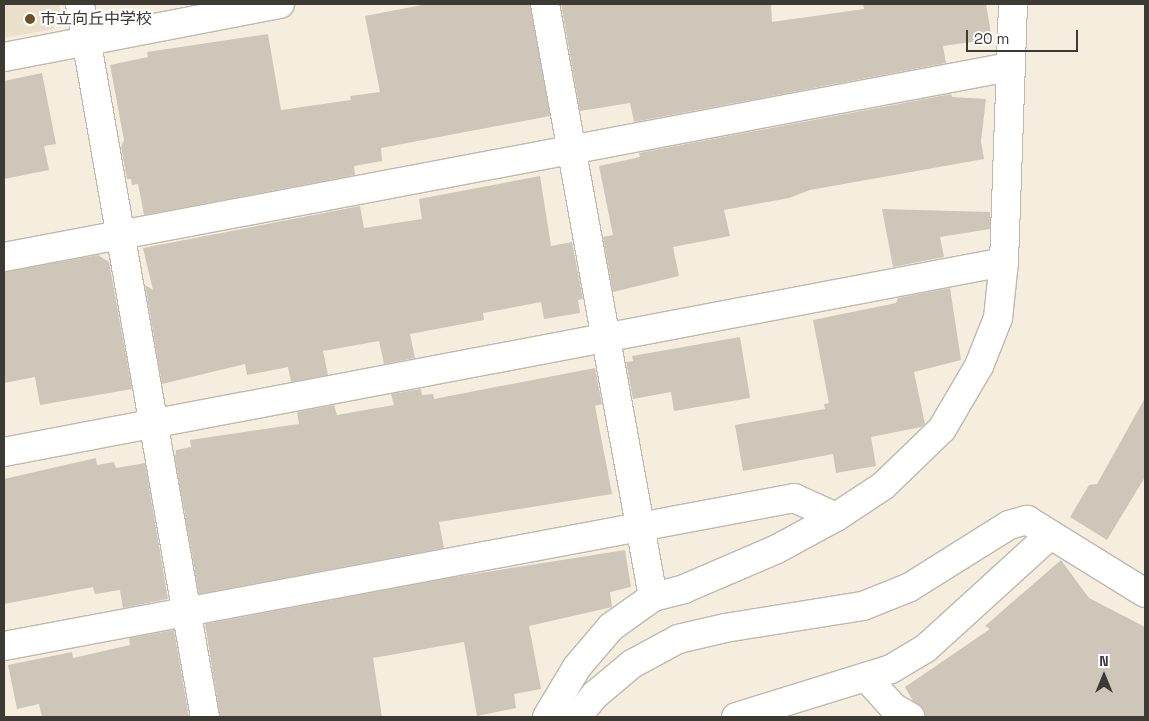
<!DOCTYPE html>
<html>
<head>
<meta charset="utf-8">
<style>
  body { margin:0 }
  #map { position:relative; width:1149px; height:721px; overflow:hidden; background:#f5eedf; font-family:"Space Grotesk","Noto Sans JP",sans-serif }
  div>[style] { position:absolute }
  .built>* { inset:0; background:#ebe1cb }
  .building>* { inset:0; background:#cec7b9 }
  .roads { filter:drop-shadow(1px 0 #c0b9ab) drop-shadow(-1px 0 #c0b9ab) drop-shadow(0 1px #c0b9ab) drop-shadow(0 -1px #c0b9ab) }
  .minor>* { height:28px; margin:-14px; padding:0 14px; transform-origin:14px; border-radius:14px; background:#fff }
  .dots>* { width:14px; height:14px; translate:-50% -50%; box-sizing:border-box; border:2px solid #fff; border-radius:50% }
  span { translate:-50% -50%; white-space:nowrap; text-align:center; line-height:1.15; -webkit-text-stroke:4px #fff; paint-order:stroke }
  .poi-label { font-size:16px; color:#3d3a34 }
  .left { translate:0 -50%; text-align:left }
  .frame { position:absolute; inset:0; border:5px solid #3d3a34; pointer-events:none }
  .north { position:absolute; left:1079px; top:651px; width:50px; height:50px; -webkit-text-stroke:4px #fff; paint-order:stroke; rotate:0deg; font-size:14px; font-weight:700; line-height:20px; text-align:center; color:#3d3a34 }
  .north::after { content:''; display:block; margin:auto; width:18px; height:22px; background:#3d3a34; clip-path:polygon(50% 0,100% 100%,50% 72%,0 100%) }
  .scale { position:absolute; left:966px; top:30px; width:112px; height:22px; box-sizing:border-box; border:2px solid #3d3a34; border-top:0; padding-left:6px; font-size:15px; line-height:18px; white-space:nowrap; color:#3d3a34; -webkit-text-stroke:4px #fff; paint-order:stroke }
</style>
</head>
<body>
<div id="map">
  <div class="built">
    <i style="clip-path:polygon(4px 4px,59px 4px,60px 10px,54px 29px,4px 38px)"></i>
  </div>
  <div class="building">
    <i style="clip-path:polygon(427px 4px,530px 4px,550px 116px,381px 148px,382px 161px,354px 166px,355px 175px,144px 215px,138px 184px,132px 185px,131px 179px,127px 179px,121px 147px,124px 140px,110px 65px,148px 57px,147px 52px,268px 34px,281px 110px,351px 100px,350px 96px,380px 92px,365px 16px)"></i>
    <i style="clip-path:polygon(561px 4px,771px 4px,772px 22px,864px 9px,863px 4px,986px 4px,992px 39px,943px 46px,946px 63px,634px 122px,630px 103px,580px 111px)"></i>
    <i style="clip-path:polygon(42px 73px,56px 144px,44px 146px,49px 170px,4px 179px,4px 81px)"></i>
    <i style="clip-path:polygon(951px 94px,952px 97px,986px 99px,981px 141px,984px 159px,810px 190px,789px 198px,724px 210px,730px 236px,673px 247px,679px 276px,613px 292px,603px 237px,613px 235px,599px 166px,640px 157px,639px 153px)"></i>
    <i style="clip-path:polygon(540px 176px,551px 246px,572px 242px,583px 299px,578px 300px,580px 313px,544px 319px,541px 302px,483px 313px,484px 320px,410px 334px,415px 358px,384px 364px,379px 341px,323px 351px,328px 375px,291px 382px,288px 367px,247px 375px,245px 364px,162px 384px,145px 285px,153px 290px,143px 248px,360px 206px,364px 228px,422px 219px,419px 199px)"></i>
    <i style="clip-path:polygon(882px 209px,990px 212px,990px 229px,940px 237px,944px 257px,893px 267px)"></i>
    <i style="clip-path:polygon(98px 255px,109px 262px,132px 389px,40px 405px,35px 377px,4px 383px,4px 272px)"></i>
    <i style="clip-path:polygon(950px 288px,961px 360px,914px 372px,925px 424px,921px 427px,871px 437px,876px 466px,836px 473px,833px 454px,743px 471px,735px 425px,825px 409px,824px 404px,829px 403px,813px 320px,896px 303px,898px 298px)"></i>
    <i style="clip-path:polygon(740px 337px,750px 398px,674px 411px,671px 392px,633px 399px,626px 362px,633px 361px,632px 356px)"></i>
    <i style="clip-path:polygon(595px 368px,602px 404px,595px 406px,612px 494px,439px 522px,444px 548px,199px 594px,175px 458px,176px 450px,191px 447px,190px 440px,299px 424px,297px 412px,334px 405px,337px 415px,394px 405px,391px 394px,421px 389px,422px 395px,433px 394px,434px 399px)"></i>
    <i style="clip-path:polygon(1145px 398px,1145px 477px,1107px 540px,1070px 517px,1089px 485px,1097px 484px)"></i>
    <i style="clip-path:polygon(96px 458px,97px 465px,114px 462px,116px 468px,145px 463px,168px 599px,123px 608px,120px 590px,95px 594px,93px 587px,4px 604px,4px 479px)"></i>
    <i style="clip-path:polygon(625px 550px,631px 587px,610px 592px,612px 607px,529px 626px,541px 689px,514px 694px,516px 708px,477px 716px,464px 642px,373px 658px,382px 717px,220px 717px,205px 624px,449px 578px)"></i>
    <i style="clip-path:polygon(1061px 560px,1089px 598px,1145px 627px,1145px 717px,926px 717px,923px 709px,913px 701px,905px 687px,990px 629px,985px 626px)"></i>
    <i style="clip-path:polygon(174px 630px,189px 717px,42px 717px,39px 704px,17px 709px,8px 665px,72px 652px,73px 658px,130px 645px,129px 638px)"></i>
  </div>
  <div class="roads">
    <div class="minor">
      <i style="left:80px;top:4px;width:724px;rotate:80.06deg"></i>
      <i style="left:545px;top:4px;width:603px;rotate:79.68deg"></i>
      <i style="left:4px;top:57px;width:281px;rotate:-10.9deg"></i>
      <i style="left:4px;top:257px;width:1023px;rotate:-10.71deg"></i>
      <i style="left:4px;top:452px;width:1018px;rotate:-10.76deg"></i>
      <i style="left:4px;top:646px;width:804px;rotate:-10.61deg"></i>
      <i style="left:794px;top:498px;width:46px;rotate:24.3deg"></i>
      <i style="left:866px;top:677px;width:40px;rotate:48deg"></i>
      <i style="left:893px;top:707px;width:20px;rotate:30deg"></i>
      <i style="left:547px;top:717px;width:58px;rotate:-59deg"></i>
      <i style="left:577px;top:667px;width:52px;rotate:-49.6deg"></i>
      <i style="left:611px;top:627px;width:52px;rotate:-35.5deg"></i>
      <i style="left:653px;top:597px;width:32px;rotate:-14deg"></i>
      <i style="left:684px;top:589px;width:101px;rotate:-23.3deg"></i>
      <i style="left:777px;top:549px;width:67px;rotate:-28.5deg"></i>
      <i style="left:836px;top:517px;width:56px;rotate:-33.4deg"></i>
      <i style="left:883px;top:486px;width:82px;rotate:-44deg"></i>
      <i style="left:942px;top:429px;width:73px;rotate:-59.6deg"></i>
      <i style="left:979px;top:366px;width:52px;rotate:-68.4deg"></i>
      <i style="left:998px;top:318px;width:56px;rotate:-83.9deg"></i>
      <i style="left:1004px;top:262px;width:258px;rotate:-88deg"></i>
      <i style="left:577px;top:717px;width:28px;rotate:-51deg"></i>
      <i style="left:595px;top:695px;width:48px;rotate:-40deg"></i>
      <i style="left:632px;top:664px;width:52px;rotate:-28.5deg"></i>
      <i style="left:678px;top:639px;width:48px;rotate:-13.2deg"></i>
      <i style="left:725px;top:628px;width:140px;rotate:-9.1deg"></i>
      <i style="left:863px;top:606px;width:51px;rotate:-22deg"></i>
      <i style="left:910px;top:587px;width:117px;rotate:-32.1deg"></i>
      <i style="left:1009px;top:525px;width:19px;rotate:-16deg"></i>
      <i style="left:1027px;top:520px;width:139px;rotate:31.7deg"></i>
      <i style="left:736px;top:717px;width:162px;rotate:-17.2deg"></i>
      <i style="left:891px;top:669px;width:41px;rotate:-31deg"></i>
      <i style="left:926px;top:648px;width:168px;rotate:-42.3deg"></i>
    </div>
  </div>
  <div class="dots">
    <i style="left:30px;top:19px;background:#695322"></i>
  </div>
  <div class="poi-label">
    <span class="left" style="left:40px;top:19px">市立向丘中学校</span>
  </div>
  <div class="frame"></div>
  <div class="north">N</div>
  <div class="scale">20 m</div>
</div>
</body>
</html>
